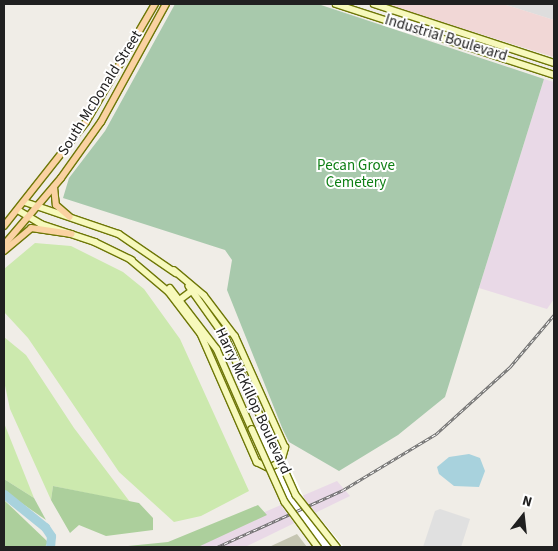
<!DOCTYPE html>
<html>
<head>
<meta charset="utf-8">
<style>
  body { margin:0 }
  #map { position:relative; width:558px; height:551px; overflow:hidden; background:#f0ede7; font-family:"Source Sans 3",sans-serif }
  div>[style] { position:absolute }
  .residential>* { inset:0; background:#dedddd }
  .commercial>* { inset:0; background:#f1d7d6 }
  .industrial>* { inset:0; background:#e9d9e7 }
  .construction>* { inset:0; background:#c5c5b2 }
  .grass>* { inset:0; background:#cce9ae }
  .forest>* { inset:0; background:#accf9c }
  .cemetery>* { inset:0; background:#a8c9ac }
  .parking>* { inset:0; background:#e0e0e0 }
  .water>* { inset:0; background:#a8d2dd }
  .pier>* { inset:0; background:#fff }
  .river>* { height:9px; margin:-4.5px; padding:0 4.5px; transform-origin:4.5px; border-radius:4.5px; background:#a8d2dd }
  .roads { filter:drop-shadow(1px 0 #6e7707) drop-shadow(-1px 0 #6e7707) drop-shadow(0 1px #6e7707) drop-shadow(0 -1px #6e7707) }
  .secondary>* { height:5.5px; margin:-2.75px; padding:0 2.75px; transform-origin:2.75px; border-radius:2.75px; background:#f7f9bc }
  .primary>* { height:6px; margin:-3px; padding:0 3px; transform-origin:3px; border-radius:3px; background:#fad2a2 }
  .rail>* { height:3px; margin-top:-1.5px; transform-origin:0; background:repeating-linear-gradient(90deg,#fff 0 4px,#6e6e6e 0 8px); box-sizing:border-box; border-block:1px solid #6e6e6e }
  .bridges { filter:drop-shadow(1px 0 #6e7707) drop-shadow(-1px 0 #6e7707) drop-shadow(0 1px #6e7707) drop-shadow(0 -1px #6e7707) }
  .secondary-bridge>* { height:5.5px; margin:-2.75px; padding:0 2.75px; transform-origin:2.75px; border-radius:2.75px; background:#f7f9bc }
  span { translate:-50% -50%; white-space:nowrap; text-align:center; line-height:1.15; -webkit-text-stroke:4px #fff; paint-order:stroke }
  .street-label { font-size:15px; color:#202020 }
  .park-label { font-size:15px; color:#0e7f14 }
  .frame { position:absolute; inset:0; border:5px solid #202020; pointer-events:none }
  .north { position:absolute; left:498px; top:491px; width:50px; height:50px; -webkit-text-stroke:4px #fff; paint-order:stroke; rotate:16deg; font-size:14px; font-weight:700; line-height:20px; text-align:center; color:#202020 }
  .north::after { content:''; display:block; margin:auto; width:18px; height:22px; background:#202020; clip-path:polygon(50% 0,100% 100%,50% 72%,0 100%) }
</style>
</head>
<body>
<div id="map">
  <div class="residential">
    <i style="clip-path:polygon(503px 4px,554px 4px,554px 20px)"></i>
  </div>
  <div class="commercial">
    <i style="clip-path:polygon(384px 4px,503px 4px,554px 20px,554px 57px)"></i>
  </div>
  <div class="industrial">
    <i style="clip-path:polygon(544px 79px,554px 82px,554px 299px,547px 309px,479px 288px)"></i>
    <i style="clip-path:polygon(337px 481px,350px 496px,245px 547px,183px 547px)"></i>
  </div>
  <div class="construction">
    <i style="clip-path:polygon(297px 534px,307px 547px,269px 547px)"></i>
  </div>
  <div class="grass">
    <i style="clip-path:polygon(35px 243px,71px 246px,123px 272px,144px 289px,180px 339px,249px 491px,201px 516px,174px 522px,119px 472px,28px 338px,4px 312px,4px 269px)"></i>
    <i style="clip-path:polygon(4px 337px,26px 355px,74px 428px,130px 502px,53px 486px,51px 500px,10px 409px,4px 381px)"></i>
    <i style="clip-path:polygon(4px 423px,34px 498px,4px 479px)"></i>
  </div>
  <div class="forest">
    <i style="clip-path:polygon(4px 479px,34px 498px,46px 520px,4px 491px)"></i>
    <i style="clip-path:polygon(53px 486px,139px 503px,153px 518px,153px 530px,106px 536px,79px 525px,70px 533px,51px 500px)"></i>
    <i style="clip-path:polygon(4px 500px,48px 542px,45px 547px,4px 547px)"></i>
    <i style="clip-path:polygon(258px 505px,267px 515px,198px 547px,118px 547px,168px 542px)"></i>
  </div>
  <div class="cemetery">
    <i style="clip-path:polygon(175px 4px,318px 4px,544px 79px,445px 397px,398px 435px,339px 471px,289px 442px,283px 430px,227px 290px,232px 260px,225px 250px,63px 198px,69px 178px,105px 131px)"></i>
  </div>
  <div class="parking">
    <i style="clip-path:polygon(440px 509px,470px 519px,461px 547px,423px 547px,435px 511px)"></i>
  </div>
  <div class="water">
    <i style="clip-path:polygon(469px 454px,480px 458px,485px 471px,479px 487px,454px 486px,439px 474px,437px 467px,449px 457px)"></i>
  </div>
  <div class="pier">
    <i style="clip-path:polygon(270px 422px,305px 500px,344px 547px,312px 547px,283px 508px,248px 431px)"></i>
  </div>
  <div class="river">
    <i style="left:4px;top:494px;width:53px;rotate:38.8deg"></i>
    <i style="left:45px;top:527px;width:11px;rotate:56deg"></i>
    <i style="left:51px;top:536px;width:11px;rotate:95deg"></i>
  </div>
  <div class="roads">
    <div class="secondary">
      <i style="left:336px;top:4px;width:229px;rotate:18deg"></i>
      <i style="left:374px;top:4px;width:189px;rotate:18.1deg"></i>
      <i style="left:25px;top:202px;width:99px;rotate:18.8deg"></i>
      <i style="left:119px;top:234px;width:69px;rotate:34.4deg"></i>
      <i style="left:18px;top:210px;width:27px;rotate:31deg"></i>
      <i style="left:41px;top:224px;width:57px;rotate:18.4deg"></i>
      <i style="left:95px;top:242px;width:41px;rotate:25.9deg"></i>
      <i style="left:130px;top:259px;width:51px;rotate:40.2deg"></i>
      <i style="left:169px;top:292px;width:53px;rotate:52.7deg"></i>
      <i style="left:201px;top:334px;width:140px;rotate:66.4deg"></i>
      <i style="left:257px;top:462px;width:13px;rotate:27deg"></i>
      <i style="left:269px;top:468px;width:13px;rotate:-27deg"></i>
      <i style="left:281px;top:462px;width:15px;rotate:-74deg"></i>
      <i style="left:285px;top:448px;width:122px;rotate:-114.2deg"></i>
      <i style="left:235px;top:337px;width:51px;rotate:-127.1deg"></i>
      <i style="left:204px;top:296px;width:39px;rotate:-140deg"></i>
      <i style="left:189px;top:286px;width:64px;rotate:54.6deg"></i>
      <i style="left:226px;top:338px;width:94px;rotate:66.2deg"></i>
      <i style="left:170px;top:288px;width:77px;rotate:52.4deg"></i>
      <i style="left:217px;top:349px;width:87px;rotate:66.4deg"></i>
      <i style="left:181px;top:299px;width:15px;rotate:-37deg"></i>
    </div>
    <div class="primary">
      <i style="left:54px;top:187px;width:18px;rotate:84deg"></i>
      <i style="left:56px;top:205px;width:18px;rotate:41deg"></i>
      <i style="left:4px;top:226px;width:132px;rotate:-51.7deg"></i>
      <i style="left:86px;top:122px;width:137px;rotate:-59.7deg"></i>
      <i style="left:4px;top:245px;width:88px;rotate:-49.6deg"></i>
      <i style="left:61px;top:178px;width:69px;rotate:-54.5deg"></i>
      <i style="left:101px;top:122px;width:135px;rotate:-61.2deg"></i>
      <i style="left:4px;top:251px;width:35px;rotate:-40deg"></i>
      <i style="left:31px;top:228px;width:41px;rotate:8.3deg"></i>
    </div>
  </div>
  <div class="rail">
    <i style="left:217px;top:547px;width:138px;rotate:-24.3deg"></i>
    <i style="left:343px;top:490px;width:109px;rotate:-31.1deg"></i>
    <i style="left:436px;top:434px;width:100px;rotate:-42.2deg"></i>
    <i style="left:510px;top:367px;width:68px;rotate:-49.8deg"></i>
  </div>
  <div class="bridges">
    <div class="secondary-bridge">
      <i style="left:264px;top:424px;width:78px;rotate:65.7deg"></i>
      <i style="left:296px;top:495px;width:66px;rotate:51.7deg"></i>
      <i style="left:252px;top:429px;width:80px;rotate:65.7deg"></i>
      <i style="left:285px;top:502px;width:56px;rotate:53.7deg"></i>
    </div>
  </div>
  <div class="street-label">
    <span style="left:446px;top:38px;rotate:17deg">Industrial Boulevard</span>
    <span style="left:100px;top:93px;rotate:-58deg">South McDonald Street</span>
    <span style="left:253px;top:401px;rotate:65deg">Harry McKillop Boulevard</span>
  </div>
  <div class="park-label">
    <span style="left:356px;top:174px">Pecan Grove<br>Cemetery</span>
  </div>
  <div class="frame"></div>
  <div class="north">N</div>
</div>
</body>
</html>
